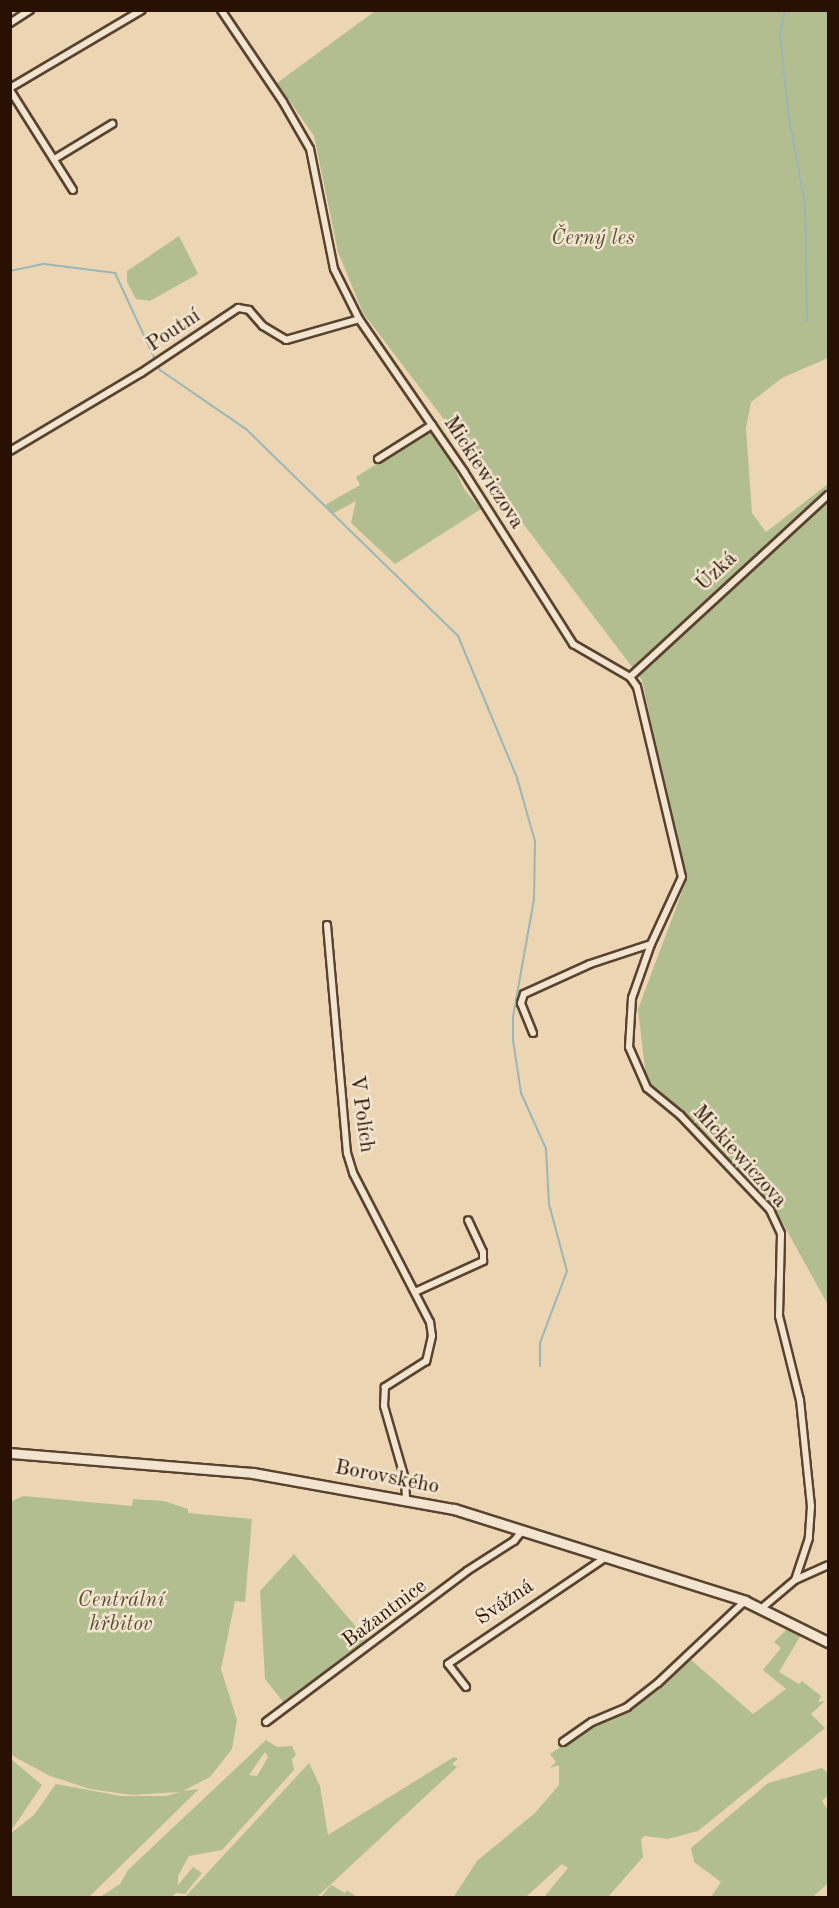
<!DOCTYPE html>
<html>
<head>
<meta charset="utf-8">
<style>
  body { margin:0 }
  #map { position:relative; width:839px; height:1908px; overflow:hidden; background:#ebd5b3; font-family:"Old Standard TT",serif }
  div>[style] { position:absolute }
  .green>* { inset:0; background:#b3be90 }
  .stream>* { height:2px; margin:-1px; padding:0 1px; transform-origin:1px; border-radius:1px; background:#9bb6b6 }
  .roads { filter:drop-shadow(2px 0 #59422e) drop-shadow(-2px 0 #59422e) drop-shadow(0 2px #59422e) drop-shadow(0 -2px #59422e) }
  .minor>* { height:6px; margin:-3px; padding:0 3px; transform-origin:3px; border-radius:3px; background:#f2e4ce }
  .secondary>* { height:9px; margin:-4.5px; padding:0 4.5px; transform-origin:4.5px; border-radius:4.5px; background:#f2e4ce }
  span { translate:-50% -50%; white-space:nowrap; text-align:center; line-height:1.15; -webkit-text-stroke:5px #f2e4ce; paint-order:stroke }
  .park-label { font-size:21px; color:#594e33; font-style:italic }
  .street-label { font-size:21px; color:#281101 }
  .frame { position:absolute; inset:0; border:12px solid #281101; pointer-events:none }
</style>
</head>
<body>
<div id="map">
  <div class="green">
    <i style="clip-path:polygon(375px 11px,828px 11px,828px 358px,782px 378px,751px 402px,746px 428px,752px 513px,766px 532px,828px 484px,828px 1305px,781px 1220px,646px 1078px,638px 1009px,685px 884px,642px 680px,363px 313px,338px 252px,314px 136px,277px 83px)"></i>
    <i style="clip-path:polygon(179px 236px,198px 274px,150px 301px,136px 299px,127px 282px,127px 271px)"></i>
    <i style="clip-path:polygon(429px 431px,453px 465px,464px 489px,481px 509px,395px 564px,351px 523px,356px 501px,332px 514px,325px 505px,360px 485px,356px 477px)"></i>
    <i style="clip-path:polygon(23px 1496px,132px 1506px,133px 1499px,164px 1501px,188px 1509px,188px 1513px,252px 1519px,245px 1602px,235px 1601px,221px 1669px,237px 1720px,232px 1749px,210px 1777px,183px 1791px,199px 1789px,89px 1897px,11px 1897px,11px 1833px,34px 1815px,56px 1784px,121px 1796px,166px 1796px,180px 1792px,132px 1795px,90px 1789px,50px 1776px,11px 1755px,10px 1502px)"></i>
    <i style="clip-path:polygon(294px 1554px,369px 1642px,284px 1703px,265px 1679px,260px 1591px)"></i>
    <i style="clip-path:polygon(724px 1625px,690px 1659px,753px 1714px,786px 1689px,763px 1670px,781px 1648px,774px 1642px,788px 1628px,801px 1635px,779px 1672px,799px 1684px,802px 1681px,821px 1696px,818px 1702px,825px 1701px,811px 1714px,825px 1728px,698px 1831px,668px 1839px,645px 1836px,641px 1839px,643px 1857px,608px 1897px,544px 1897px,568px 1868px,562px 1864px,526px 1897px,453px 1898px,477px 1861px,535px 1813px,559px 1785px,559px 1765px,550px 1768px,556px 1762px,550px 1754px,601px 1720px,624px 1712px)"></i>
    <i style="clip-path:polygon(evenodd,266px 1740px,277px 1747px,292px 1746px,296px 1755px,292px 1759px,294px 1770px,222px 1850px,189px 1856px,178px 1876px,178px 1885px,193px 1867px,202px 1873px,185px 1894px,176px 1893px,170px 1898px,100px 1897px,120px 1884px,128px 1870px,266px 1740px,265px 1752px,268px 1757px,260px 1771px,257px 1776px,249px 1775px,265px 1752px)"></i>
    <i style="clip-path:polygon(454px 1757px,458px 1759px,452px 1764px,457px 1767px,317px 1897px,185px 1897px,309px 1763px,320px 1786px,328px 1835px)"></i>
    <i style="clip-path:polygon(11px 1759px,42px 1785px,11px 1831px)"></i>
    <i style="clip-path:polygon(822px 1768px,828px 1773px,828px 1795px,822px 1801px,828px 1810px,828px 1883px,813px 1897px,711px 1897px,721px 1882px,694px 1862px,691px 1848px,768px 1783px)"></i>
    <i style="clip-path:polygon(331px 1885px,345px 1893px,347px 1890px,357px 1897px,321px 1897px)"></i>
  </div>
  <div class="stream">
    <i style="left:785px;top:10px;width:23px;rotate:103deg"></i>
    <i style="left:780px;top:32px;width:80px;rotate:84.3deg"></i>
    <i style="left:788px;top:112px;width:95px;rotate:79.6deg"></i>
    <i style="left:805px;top:205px;width:116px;rotate:89deg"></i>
    <i style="left:10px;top:271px;width:35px;rotate:-12deg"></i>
    <i style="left:44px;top:264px;width:72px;rotate:7.2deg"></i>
    <i style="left:115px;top:273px;width:107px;rotate:65.1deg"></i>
    <i style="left:160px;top:370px;width:104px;rotate:34.5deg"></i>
    <i style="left:246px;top:429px;width:296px;rotate:44.3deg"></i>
    <i style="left:458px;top:636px;width:154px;rotate:67.4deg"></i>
    <i style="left:517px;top:778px;width:66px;rotate:74.1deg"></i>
    <i style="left:535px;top:841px;width:58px;rotate:91deg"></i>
    <i style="left:534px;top:899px;width:120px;rotate:100.1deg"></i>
    <i style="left:513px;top:1017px;width:23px;rotate:90deg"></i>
    <i style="left:513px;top:1040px;width:54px;rotate:81.4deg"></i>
    <i style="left:521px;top:1093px;width:61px;rotate:65.9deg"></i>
    <i style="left:546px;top:1149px;width:55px;rotate:86.9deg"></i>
    <i style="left:549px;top:1204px;width:69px;rotate:75deg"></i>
    <i style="left:567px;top:1271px;width:77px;rotate:110.6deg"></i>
    <i style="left:540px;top:1343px;width:23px;rotate:90deg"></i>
  </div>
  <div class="roads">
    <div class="minor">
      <i style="left:221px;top:10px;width:111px;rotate:56deg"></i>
      <i style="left:283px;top:102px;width:54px;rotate:60.1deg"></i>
      <i style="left:310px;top:149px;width:122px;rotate:78.7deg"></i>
      <i style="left:334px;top:269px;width:56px;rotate:63.4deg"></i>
      <i style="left:359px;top:319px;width:186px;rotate:55.5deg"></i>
      <i style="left:464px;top:472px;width:204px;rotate:57.6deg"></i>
      <i style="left:573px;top:644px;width:66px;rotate:30.1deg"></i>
      <i style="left:630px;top:677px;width:12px;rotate:55deg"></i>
      <i style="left:637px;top:687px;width:195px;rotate:76.7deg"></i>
      <i style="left:682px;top:877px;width:74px;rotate:114.8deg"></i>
      <i style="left:651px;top:944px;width:57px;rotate:109.4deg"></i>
      <i style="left:632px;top:998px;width:49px;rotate:93.5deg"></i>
      <i style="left:629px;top:1047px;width:45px;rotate:66.3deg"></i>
      <i style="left:647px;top:1088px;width:43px;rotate:39.3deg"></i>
      <i style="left:680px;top:1115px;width:131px;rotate:46.5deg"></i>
      <i style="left:770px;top:1210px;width:26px;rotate:65deg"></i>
      <i style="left:781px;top:1234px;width:82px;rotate:91.4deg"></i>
      <i style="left:779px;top:1316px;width:87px;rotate:76deg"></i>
      <i style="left:800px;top:1400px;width:107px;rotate:84.1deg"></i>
      <i style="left:811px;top:1506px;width:32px;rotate:94deg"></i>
      <i style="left:809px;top:1538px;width:44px;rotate:108.4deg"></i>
      <i style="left:795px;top:1580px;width:43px;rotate:139.7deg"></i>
      <i style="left:10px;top:23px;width:24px;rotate:-33deg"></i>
      <i style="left:10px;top:88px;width:153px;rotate:-30.6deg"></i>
      <i style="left:10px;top:90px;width:118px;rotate:57.8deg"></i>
      <i style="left:56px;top:158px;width:66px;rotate:-31.3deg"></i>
      <i style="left:10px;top:451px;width:152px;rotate:-30.8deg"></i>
      <i style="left:141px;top:373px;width:117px;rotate:-33.8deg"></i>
      <i style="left:238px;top:308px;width:11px;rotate:10deg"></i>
      <i style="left:249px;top:310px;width:21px;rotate:49deg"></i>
      <i style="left:263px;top:326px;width:27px;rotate:31deg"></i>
      <i style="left:286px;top:340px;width:76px;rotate:-16deg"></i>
      <i style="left:378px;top:459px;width:64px;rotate:-32.2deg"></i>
      <i style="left:630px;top:677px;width:269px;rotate:-42.6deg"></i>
      <i style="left:327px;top:925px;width:229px;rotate:85deg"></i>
      <i style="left:347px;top:1153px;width:21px;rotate:73deg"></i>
      <i style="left:353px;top:1173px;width:168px;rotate:62.7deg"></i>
      <i style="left:430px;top:1322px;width:14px;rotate:82deg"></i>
      <i style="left:432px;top:1336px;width:26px;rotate:103deg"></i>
      <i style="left:426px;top:1361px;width:49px;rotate:147.6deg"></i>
      <i style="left:385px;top:1387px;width:19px;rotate:93deg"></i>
      <i style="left:384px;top:1406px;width:76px;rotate:74deg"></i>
      <i style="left:405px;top:1479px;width:19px;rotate:87deg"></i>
      <i style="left:533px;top:1033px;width:32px;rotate:-112deg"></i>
      <i style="left:521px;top:1003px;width:9px;rotate:-72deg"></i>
      <i style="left:524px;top:994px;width:72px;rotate:-24.4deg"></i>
      <i style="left:590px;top:964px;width:64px;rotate:-18.2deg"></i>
      <i style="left:415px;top:1292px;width:75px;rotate:-24.5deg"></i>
      <i style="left:483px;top:1261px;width:9px;rotate:-90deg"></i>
      <i style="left:483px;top:1252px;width:35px;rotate:-115deg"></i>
      <i style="left:795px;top:1580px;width:36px;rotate:-24deg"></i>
      <i style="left:466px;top:1687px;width:29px;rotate:-128deg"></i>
      <i style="left:448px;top:1664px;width:191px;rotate:-34.1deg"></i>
      <i style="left:266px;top:1722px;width:251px;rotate:-36.9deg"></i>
      <i style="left:467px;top:1571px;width:56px;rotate:-32.6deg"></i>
      <i style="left:514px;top:1541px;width:13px;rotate:-51deg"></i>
      <i style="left:563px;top:1742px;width:35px;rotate:-35deg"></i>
      <i style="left:592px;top:1722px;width:38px;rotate:-23deg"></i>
      <i style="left:627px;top:1707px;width:39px;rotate:-38deg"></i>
      <i style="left:658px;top:1683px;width:120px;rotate:-43.3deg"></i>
    </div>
    <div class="secondary">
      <i style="left:10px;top:1453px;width:244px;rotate:4.7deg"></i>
      <i style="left:253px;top:1473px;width:204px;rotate:10.2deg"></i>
      <i style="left:454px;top:1509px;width:305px;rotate:17.5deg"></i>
      <i style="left:745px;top:1601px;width:93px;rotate:26.3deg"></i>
    </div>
  </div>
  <div class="park-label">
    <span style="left:593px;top:239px">Černý les</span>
    <span style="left:121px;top:1613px">Centrální<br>hřbitov</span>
  </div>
  <div class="street-label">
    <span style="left:174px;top:331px;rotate:-34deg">Poutní</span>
    <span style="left:483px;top:473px;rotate:57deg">Mickiewiczova</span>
    <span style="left:717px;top:572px;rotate:-43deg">Úzká</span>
    <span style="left:361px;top:1114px;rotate:82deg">V Polích</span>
    <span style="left:739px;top:1157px;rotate:48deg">Mickiewiczova</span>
    <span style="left:387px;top:1478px;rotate:11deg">Borovského</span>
    <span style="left:505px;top:1603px;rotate:-34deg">Svážná</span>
    <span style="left:385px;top:1614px;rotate:-37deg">Bažantnice</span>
  </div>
  <div class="frame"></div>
</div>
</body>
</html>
